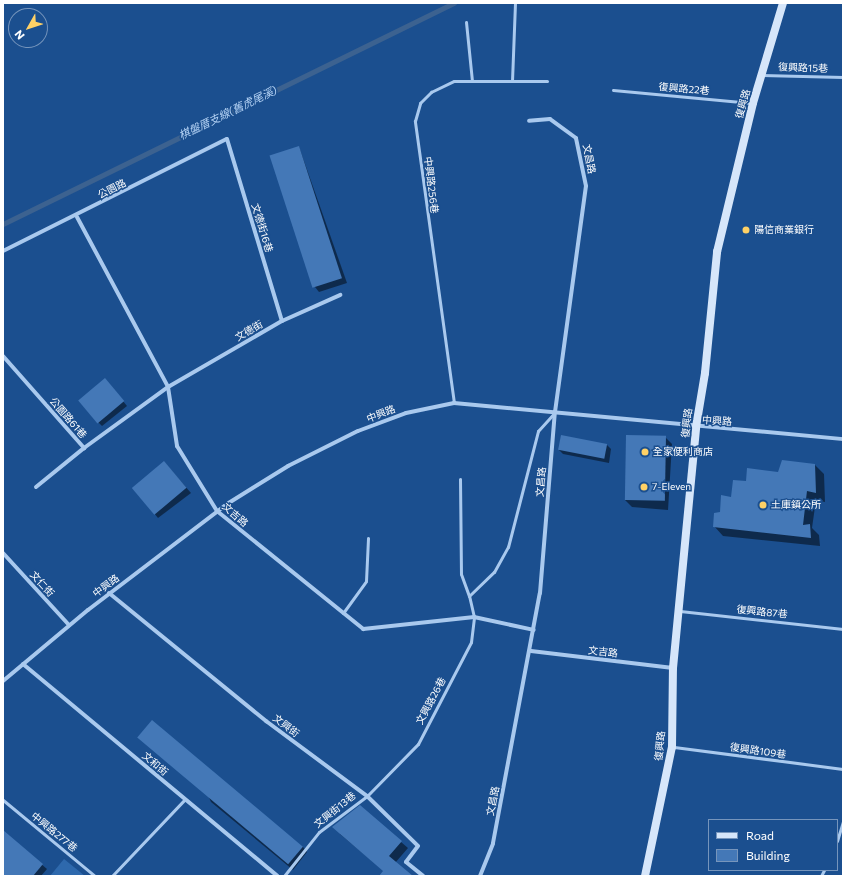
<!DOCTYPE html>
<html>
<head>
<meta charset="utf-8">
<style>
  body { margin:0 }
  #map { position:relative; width:846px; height:879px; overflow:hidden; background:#1b4f8f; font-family:Commissioner,"Noto Sans TC",sans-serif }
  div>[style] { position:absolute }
  .green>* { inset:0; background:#2e69ad }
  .shadow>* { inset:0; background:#0007 }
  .stream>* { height:4.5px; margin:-2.25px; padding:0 2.25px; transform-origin:2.25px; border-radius:2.25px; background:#3c6290 }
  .building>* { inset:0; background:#4478b7; transform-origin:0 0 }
  .lane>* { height:3px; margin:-1.5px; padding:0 1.5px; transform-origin:1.5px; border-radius:1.5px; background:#a9c9ee }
  .street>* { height:4px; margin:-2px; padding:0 2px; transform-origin:2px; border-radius:2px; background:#a9c9ee }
  .secondary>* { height:8px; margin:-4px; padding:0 4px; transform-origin:4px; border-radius:4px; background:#d6e6fa }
  .dots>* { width:11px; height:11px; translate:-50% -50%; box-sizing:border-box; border:2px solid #1b4f8f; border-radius:50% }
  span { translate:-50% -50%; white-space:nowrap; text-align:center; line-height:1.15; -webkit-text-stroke:3px #1b4f8f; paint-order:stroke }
  .street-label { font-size:10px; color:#fff }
  .poi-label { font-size:10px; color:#fff }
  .left { translate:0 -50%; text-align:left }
  .water-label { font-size:11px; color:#b5d3f5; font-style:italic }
  .frame { position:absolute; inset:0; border:4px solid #fff; pointer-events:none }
  .legend { position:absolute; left:708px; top:819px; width:130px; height:52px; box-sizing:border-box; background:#1b4f8f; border:1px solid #7695bc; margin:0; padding:5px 7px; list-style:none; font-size:12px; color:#fff }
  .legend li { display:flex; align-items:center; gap:8px; height:20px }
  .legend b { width:20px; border:1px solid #7695bc }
  .north { position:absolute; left:8px; top:8px; width:40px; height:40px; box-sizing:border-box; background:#1b4f8f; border:1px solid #7695bc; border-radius:50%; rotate:231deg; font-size:11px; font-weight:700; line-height:16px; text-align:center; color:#fff }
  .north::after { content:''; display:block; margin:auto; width:14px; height:18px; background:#ffd166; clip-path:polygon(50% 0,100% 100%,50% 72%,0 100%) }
</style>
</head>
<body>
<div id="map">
  <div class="green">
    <i style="clip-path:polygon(64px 859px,85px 876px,50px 876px)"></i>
  </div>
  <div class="shadow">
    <i style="clip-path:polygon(299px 147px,347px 283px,319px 292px,315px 287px)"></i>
    <i style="clip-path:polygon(109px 384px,127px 406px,102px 426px,98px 422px)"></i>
    <i style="clip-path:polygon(665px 437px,672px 444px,668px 510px,632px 507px,625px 500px)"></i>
    <i style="clip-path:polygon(607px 445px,611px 449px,609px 463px,563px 454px,559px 450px)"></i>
    <i style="clip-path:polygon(164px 462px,191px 493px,158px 518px,154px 513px)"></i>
    <i style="clip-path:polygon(815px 465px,824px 474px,825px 502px,816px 500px,812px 528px,819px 535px,820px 546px,723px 536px,714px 526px,746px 483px)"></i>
    <i style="clip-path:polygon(208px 795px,303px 847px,307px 852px,293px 870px,211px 802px)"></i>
    <i style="clip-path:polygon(3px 832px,47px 869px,41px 876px,3px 874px)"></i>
    <i style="clip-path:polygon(340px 834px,401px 842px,408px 848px,395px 863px,412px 876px,380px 876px,384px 871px)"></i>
  </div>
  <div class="stream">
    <i style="left:3px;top:224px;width:502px;rotate:-26.11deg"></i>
  </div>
  <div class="building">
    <i style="left:299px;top:146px;width:139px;height:31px;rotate:72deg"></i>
    <i style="left:105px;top:378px;width:30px;height:35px;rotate:50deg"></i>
    <i style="left:561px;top:435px;width:47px;height:15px;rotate:11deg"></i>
    <i style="left:626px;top:435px;width:40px;height:65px;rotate:1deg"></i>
    <i style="clip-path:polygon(782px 460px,815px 464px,816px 493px,807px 491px,803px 525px,810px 524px,811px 538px,713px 527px,714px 513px,720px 512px,721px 495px,731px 497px,733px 480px,746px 481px,747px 468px,778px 472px)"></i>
    <i style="left:164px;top:461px;width:35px;height:42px;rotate:50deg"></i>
    <i style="left:152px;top:720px;width:197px;height:23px;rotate:40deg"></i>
    <i style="clip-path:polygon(360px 805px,402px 841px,389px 856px,413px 876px,379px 876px,383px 871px,332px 827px)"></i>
    <i style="clip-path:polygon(3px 830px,43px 864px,33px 876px,3px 876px)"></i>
  </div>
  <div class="lane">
    <i style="left:466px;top:22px;width:59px;rotate:84.2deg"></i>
    <i style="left:762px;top:75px;width:81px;rotate:1.4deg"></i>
    <i style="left:512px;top:81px;width:78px;rotate:-87.8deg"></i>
    <i style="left:613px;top:90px;width:139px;rotate:5.4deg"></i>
    <i style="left:454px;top:403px;width:285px;rotate:-97.9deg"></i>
    <i style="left:415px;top:121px;width:19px;rotate:-74deg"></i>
    <i style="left:420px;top:103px;width:16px;rotate:-45deg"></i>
    <i style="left:431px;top:92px;width:25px;rotate:-26deg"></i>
    <i style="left:454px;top:81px;width:93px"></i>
    <i style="left:460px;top:479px;width:95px;rotate:89.4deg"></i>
    <i style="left:461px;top:574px;width:23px;rotate:70deg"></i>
    <i style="left:469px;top:596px;width:35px;rotate:-44deg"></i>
    <i style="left:494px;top:572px;width:29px;rotate:-61deg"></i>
    <i style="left:508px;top:547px;width:120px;rotate:-75.5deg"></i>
    <i style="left:538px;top:431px;width:25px;rotate:-48deg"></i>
    <i style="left:680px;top:611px;width:164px;rotate:6.3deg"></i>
    <i style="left:343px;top:613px;width:39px;rotate:-54deg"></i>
    <i style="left:366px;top:581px;width:43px;rotate:-87.3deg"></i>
    <i style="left:674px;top:747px;width:170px;rotate:7.4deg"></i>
    <i style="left:3px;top:800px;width:119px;rotate:39.6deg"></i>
    <i style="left:837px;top:841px;width:21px;rotate:-73deg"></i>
    <i style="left:112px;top:876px;width:106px;rotate:-46.5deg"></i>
    <i style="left:284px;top:876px;width:56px;rotate:-51.5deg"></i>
    <i style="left:319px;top:832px;width:60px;rotate:-36.9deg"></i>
    <i style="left:367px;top:796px;width:73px;rotate:-45.6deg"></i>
    <i style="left:418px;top:744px;width:115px;rotate:-62.5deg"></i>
    <i style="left:471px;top:642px;width:25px;rotate:-83deg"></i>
    <i style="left:474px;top:617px;width:22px;rotate:-103deg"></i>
    <i style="left:821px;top:876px;width:7px;rotate:-63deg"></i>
  </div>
  <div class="street">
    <i style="left:77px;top:217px;width:193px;rotate:61.8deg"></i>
    <i style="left:168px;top:387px;width:60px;rotate:81.3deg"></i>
    <i style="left:177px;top:446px;width:76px;rotate:58.4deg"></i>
    <i style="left:217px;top:511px;width:188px;rotate:38.9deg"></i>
    <i style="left:363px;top:629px;width:112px;rotate:-6.2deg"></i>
    <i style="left:474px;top:617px;width:61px;rotate:12.2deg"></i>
    <i style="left:3px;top:251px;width:250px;rotate:-26.6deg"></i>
    <i style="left:227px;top:139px;width:190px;rotate:73.2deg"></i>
    <i style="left:3px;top:356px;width:123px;rotate:48.6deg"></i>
    <i style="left:84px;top:448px;width:104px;rotate:-36deg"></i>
    <i style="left:168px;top:387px;width:132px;rotate:-30.1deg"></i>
    <i style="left:282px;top:321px;width:64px;rotate:-24.1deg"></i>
    <i style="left:36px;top:487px;width:62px;rotate:-39.1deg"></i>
    <i style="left:3px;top:553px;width:98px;rotate:47.5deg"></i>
    <i style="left:109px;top:593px;width:203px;rotate:39.2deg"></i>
    <i style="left:266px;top:721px;width:126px;rotate:36.6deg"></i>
    <i style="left:367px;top:796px;width:71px;rotate:44.4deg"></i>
    <i style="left:418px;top:846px;width:20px;rotate:127deg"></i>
    <i style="left:406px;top:862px;width:22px;rotate:39deg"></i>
    <i style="left:531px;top:651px;width:143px;rotate:6.8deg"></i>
    <i style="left:23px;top:664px;width:331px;rotate:39.8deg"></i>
    <i style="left:3px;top:681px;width:111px;rotate:-39.9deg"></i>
    <i style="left:88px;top:610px;width:175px;rotate:-37.3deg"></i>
    <i style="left:227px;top:504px;width:72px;rotate:-31.9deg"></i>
    <i style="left:288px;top:466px;width:78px;rotate:-26.6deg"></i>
    <i style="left:358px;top:431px;width:51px;rotate:-20.6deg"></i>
    <i style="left:406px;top:413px;width:49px;rotate:-11.8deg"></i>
    <i style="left:454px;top:403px;width:391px;rotate:5.3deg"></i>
    <i style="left:480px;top:876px;width:35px;rotate:-68deg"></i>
    <i style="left:493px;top:843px;width:254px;rotate:-79.4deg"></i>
    <i style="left:540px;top:593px;width:182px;rotate:-85.3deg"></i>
    <i style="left:555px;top:412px;width:228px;rotate:-82.2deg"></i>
    <i style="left:586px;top:186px;width:49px;rotate:-101.8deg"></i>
    <i style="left:576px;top:138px;width:32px;rotate:-144deg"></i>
    <i style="left:550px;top:119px;width:21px;rotate:175deg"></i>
  </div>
  <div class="secondary">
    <i style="left:645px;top:876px;width:132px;rotate:-78.2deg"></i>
    <i style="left:672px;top:747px;width:79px;rotate:-89.3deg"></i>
    <i style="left:673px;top:668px;width:242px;rotate:-84.5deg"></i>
    <i style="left:696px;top:427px;width:55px;rotate:-80.5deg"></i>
    <i style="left:705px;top:373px;width:122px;rotate:-84.3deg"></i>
    <i style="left:717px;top:252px;width:153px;rotate:-76.4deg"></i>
    <i style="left:753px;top:103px;width:104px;rotate:-73.3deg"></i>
  </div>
  <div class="dots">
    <i style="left:746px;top:230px;background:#ffd166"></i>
    <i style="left:645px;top:452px;background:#ffd166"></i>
    <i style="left:644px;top:487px;background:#ffd166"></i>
    <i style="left:763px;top:505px;background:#ffd166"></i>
  </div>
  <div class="street-label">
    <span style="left:803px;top:68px;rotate:2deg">復興路15巷</span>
    <span style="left:684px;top:89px;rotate:5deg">復興路22巷</span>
    <span style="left:743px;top:104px;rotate:-74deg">復興路</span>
    <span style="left:589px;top:159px;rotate:79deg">文昌路</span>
    <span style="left:431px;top:185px;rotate:83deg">中興路256巷</span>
    <span style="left:112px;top:189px;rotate:-27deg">公園路</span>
    <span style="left:262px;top:228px;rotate:73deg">文德街16巷</span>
    <span style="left:249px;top:331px;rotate:-30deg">文德街</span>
    <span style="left:381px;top:414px;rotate:-21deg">中興路</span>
    <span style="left:68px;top:418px;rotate:49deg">公園路61巷</span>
    <span style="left:717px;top:421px;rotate:4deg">中興路</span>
    <span style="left:687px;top:423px;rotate:-83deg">復興路</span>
    <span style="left:541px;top:482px;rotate:-85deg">文昌路</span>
    <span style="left:235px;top:515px;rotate:41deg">文吉路</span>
    <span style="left:42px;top:584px;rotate:48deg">文仁街</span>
    <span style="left:106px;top:586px;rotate:-37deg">中興路</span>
    <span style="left:762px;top:612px;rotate:6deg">復興路87巷</span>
    <span style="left:603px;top:652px;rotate:7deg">文吉路</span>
    <span style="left:431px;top:701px;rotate:-62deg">文興路26巷</span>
    <span style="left:286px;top:726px;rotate:37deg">文興街</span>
    <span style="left:660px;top:746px;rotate:-84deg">復興路</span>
    <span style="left:758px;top:751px;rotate:8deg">復興路109巷</span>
    <span style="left:155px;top:764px;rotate:40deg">文和街</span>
    <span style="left:493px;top:801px;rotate:-79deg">文昌路</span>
    <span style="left:335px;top:810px;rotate:-39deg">文興街13巷</span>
    <span style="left:54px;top:832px;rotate:39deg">中興路277巷</span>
  </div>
  <div class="poi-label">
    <span class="left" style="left:754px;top:230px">陽信商業銀行</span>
    <span class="left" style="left:653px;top:452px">全家便利商店</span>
    <span class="left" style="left:652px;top:487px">7-Eleven</span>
    <span class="left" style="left:771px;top:505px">土庫鎮公所</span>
  </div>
  <div class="water-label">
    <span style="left:228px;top:113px;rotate:-26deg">棋盤厝支線(舊虎尾溪)</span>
  </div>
  <div class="frame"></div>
  <ul class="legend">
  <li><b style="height:5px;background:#d6e6fa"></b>Road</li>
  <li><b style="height:11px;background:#4478b7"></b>Building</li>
  </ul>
  <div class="north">N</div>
</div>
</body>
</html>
